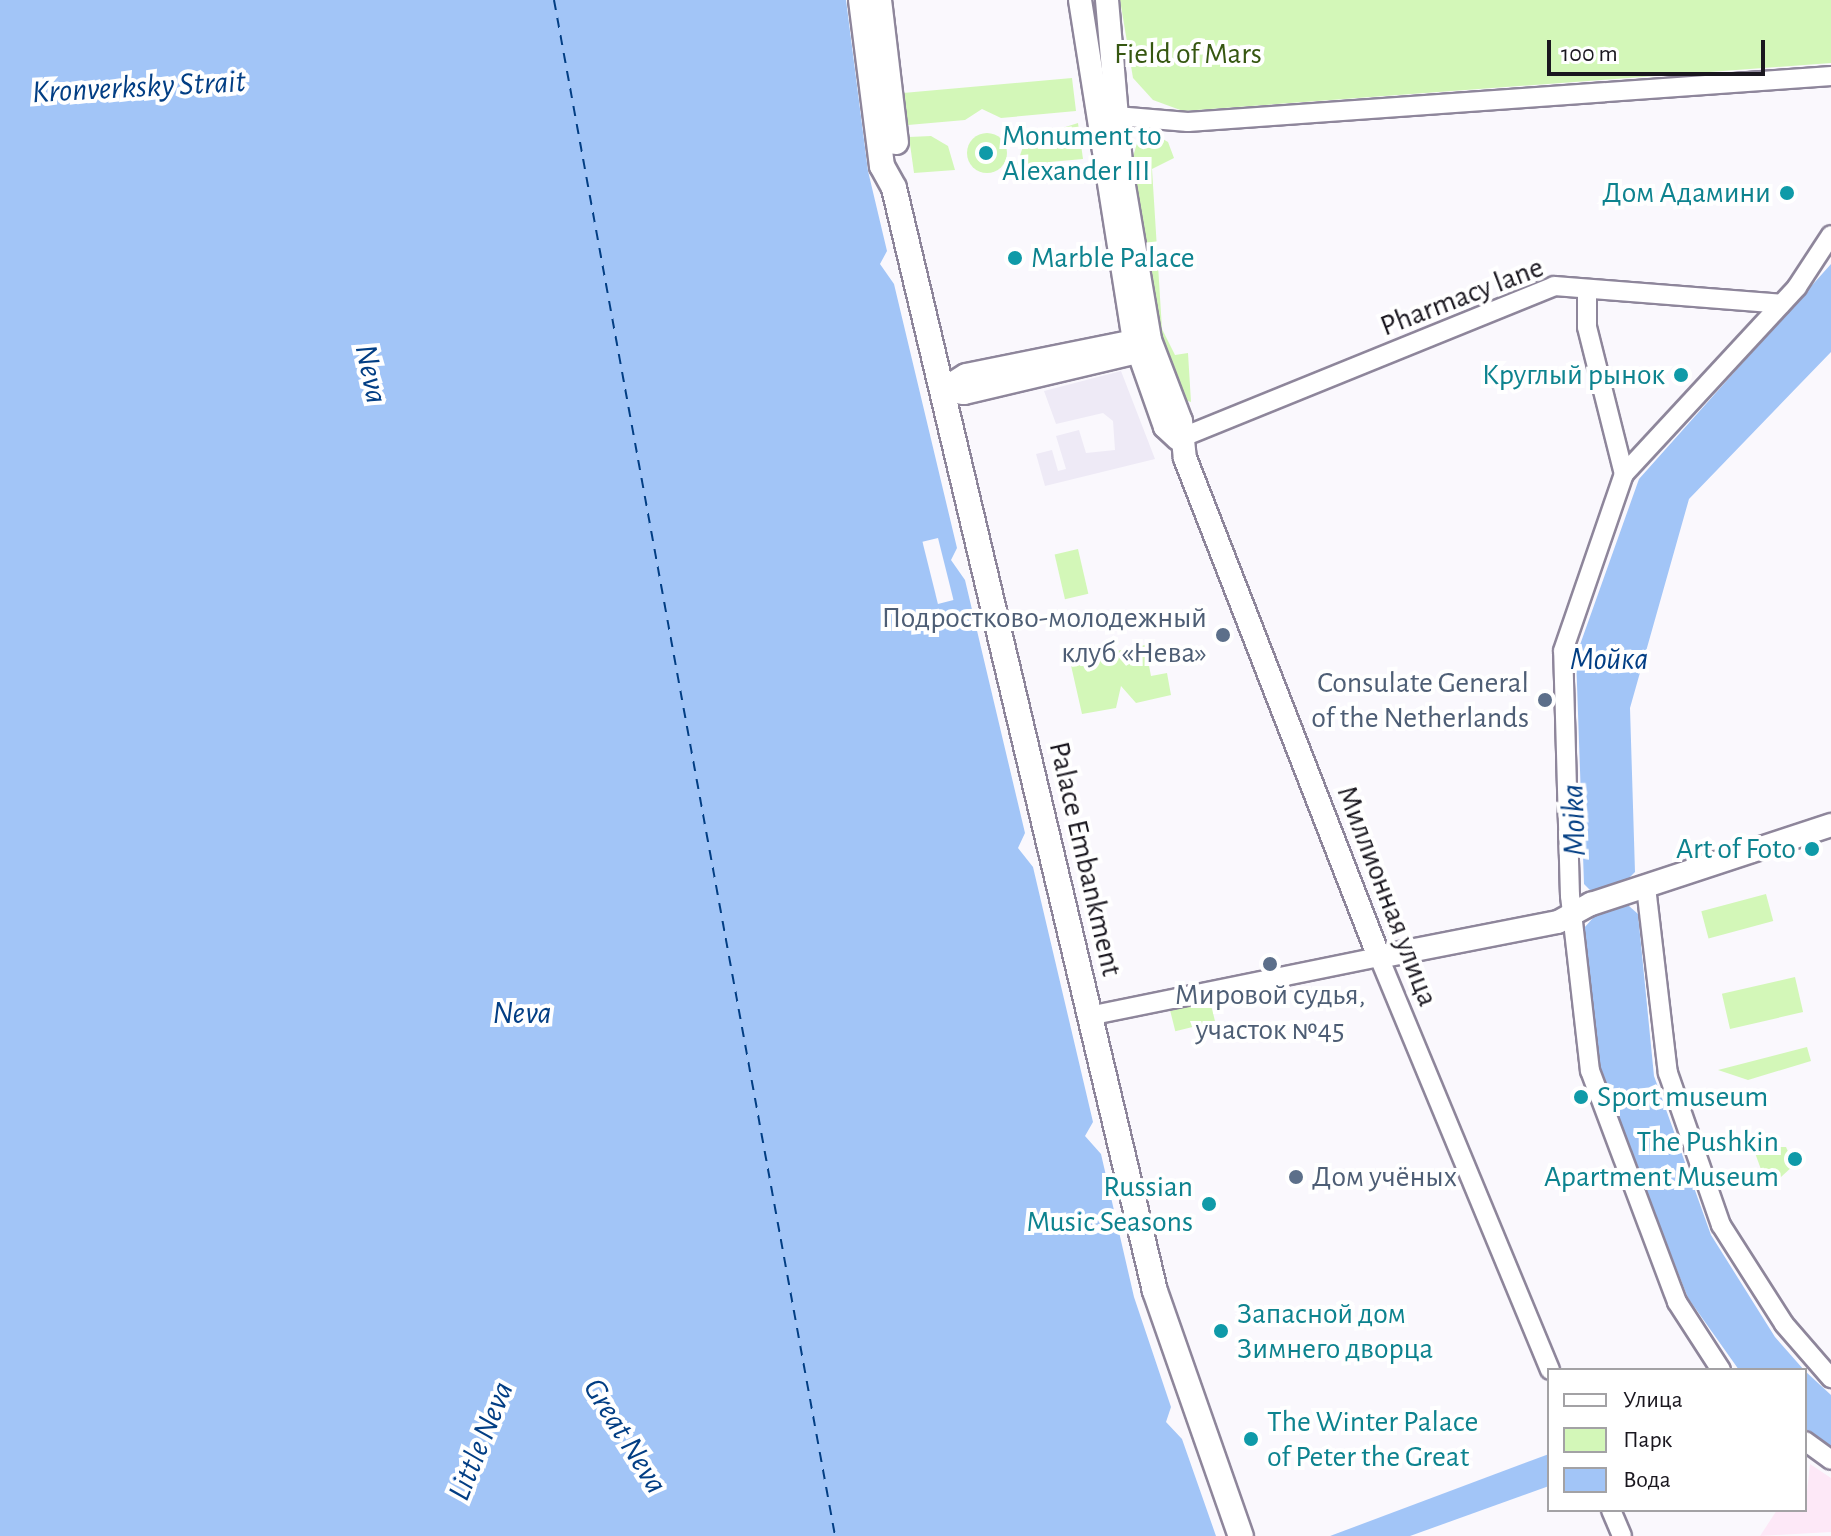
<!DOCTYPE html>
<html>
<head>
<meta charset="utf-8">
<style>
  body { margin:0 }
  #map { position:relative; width:1831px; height:1536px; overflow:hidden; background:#faf8fd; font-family:"Alegreya Sans",sans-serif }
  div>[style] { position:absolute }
  .commercial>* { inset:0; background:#fde8f7 }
  .built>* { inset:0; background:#eeeaf6 }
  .green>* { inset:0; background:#d3f7b8; transform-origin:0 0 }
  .round { border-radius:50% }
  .water>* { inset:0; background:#a2c5f7 }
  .pier>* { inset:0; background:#faf8fd; transform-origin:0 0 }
  .ferry>* { height:2px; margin-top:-1px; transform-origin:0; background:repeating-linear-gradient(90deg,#023e84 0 10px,transparent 0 18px) }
  .roads { filter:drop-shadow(2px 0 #8e869b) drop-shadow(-2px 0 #8e869b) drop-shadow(0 2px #8e869b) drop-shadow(0 -2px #8e869b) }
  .minor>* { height:18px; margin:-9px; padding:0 9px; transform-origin:9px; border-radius:9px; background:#fff }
  .tertiary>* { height:22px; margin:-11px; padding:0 11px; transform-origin:11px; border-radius:11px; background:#fff }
  .secondary>* { height:24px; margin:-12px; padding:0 12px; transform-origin:12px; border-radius:12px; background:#fff }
  .dots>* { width:22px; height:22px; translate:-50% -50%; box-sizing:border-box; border:4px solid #fff; border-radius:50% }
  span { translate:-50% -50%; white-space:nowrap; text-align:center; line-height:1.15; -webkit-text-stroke:8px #fff; paint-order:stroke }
  .park-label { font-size:30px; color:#365711 }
  .culture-label { font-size:30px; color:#0d838f }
  .left { translate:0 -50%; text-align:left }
  .right { translate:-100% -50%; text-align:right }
  .street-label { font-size:30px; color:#1a171f }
  .service-label { font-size:30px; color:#4e5e75 }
  .water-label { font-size:32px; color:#023e84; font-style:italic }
  .legend { position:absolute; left:1547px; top:1368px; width:260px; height:144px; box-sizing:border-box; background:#fff; border:2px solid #a3a2a5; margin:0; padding:10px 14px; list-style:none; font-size:24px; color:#1a171f }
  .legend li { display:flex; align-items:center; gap:16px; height:40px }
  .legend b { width:40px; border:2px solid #a3a2a5 }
  .scale { position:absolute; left:1547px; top:40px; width:218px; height:36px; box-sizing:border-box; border:4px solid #1a171f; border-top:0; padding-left:10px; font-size:24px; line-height:28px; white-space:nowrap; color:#1a171f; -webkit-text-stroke:6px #fff; paint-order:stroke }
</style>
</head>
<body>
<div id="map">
  <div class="commercial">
    <i style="clip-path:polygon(1810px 1464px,1831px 1478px,1831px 1532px,1760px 1536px,1777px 1510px,1805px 1510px)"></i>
  </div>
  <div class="built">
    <i style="clip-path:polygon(1121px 371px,1155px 459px,1045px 486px,1036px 454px,1052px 450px,1058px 471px,1066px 469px,1056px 436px,1079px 430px,1086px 453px,1115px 450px,1113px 421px,1103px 413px,1056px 424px,1044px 391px)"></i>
  </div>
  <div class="green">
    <i style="clip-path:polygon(1120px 0,1831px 0,1831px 63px,1183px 111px,1153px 100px,1133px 78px)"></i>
    <i style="clip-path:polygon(1072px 78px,1076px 111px,1001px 118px,982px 109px,965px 120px,908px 125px,903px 93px)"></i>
    <i style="clip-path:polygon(1078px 123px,1083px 159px,1017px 165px,1025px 140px)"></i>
    <i class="round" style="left:967px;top:133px;width:40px;height:40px"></i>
    <i style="clip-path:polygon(1154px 134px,1168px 142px,1174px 158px,1152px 169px,1162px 329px,1175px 355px,1188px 353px,1191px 402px,1184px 400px,1155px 316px,1132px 160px,1138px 140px)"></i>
    <i style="clip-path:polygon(931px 136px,948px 146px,955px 170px,914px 173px,909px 137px)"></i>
    <i style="left:1078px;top:549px;width:46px;height:24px;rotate:77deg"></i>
    <i style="clip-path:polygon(1145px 645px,1151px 676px,1167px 673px,1171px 695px,1136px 703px,1121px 686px,1116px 708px,1082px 714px,1070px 661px)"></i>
    <i style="left:1766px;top:894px;width:28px;height:67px;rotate:75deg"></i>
    <i style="left:1795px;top:977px;width:36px;height:75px;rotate:77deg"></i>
    <i style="left:1210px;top:1001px;width:21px;height:41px;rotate:76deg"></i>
    <i style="clip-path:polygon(1807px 1047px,1811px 1061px,1748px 1080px,1718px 1070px)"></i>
    <i style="clip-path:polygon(1761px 1147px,1786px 1147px,1794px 1165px,1768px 1189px,1754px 1150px)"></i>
  </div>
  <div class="water">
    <i style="clip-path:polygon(0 0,846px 0,868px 171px,887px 251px,880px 264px,894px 284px,957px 548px,951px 560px,965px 580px,1025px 833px,1018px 848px,1033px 867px,1093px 1122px,1085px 1136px,1101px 1154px,1134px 1297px,1171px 1407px,1166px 1422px,1182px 1439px,1216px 1536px,0 1536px)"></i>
    <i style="clip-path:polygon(1831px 264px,1831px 352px,1689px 499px,1630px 708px,1635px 872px,1627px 880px,1629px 906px,1638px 914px,1654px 1076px,1711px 1235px,1775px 1337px,1804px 1370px,1739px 1370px,1688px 1298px,1599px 1071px,1584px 928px,1593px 918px,1591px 891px,1584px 884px,1576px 656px,1639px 479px)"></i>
    <i style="clip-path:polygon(1805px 1371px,1831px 1395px,1831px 1448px,1805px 1428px)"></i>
    <i style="clip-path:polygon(1549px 1454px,1549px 1486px,1410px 1536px,1330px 1536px)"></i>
  </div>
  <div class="pier">
    <i style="left:938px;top:538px;width:64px;height:16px;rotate:76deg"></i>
  </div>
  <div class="ferry">
    <i style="left:554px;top:0;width:1561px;rotate:79.63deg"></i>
  </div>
  <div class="roads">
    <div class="minor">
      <i style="left:1104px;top:115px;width:84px;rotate:4.8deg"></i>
      <i style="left:1188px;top:122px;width:645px;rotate:-4.09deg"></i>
      <i style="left:1587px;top:289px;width:38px;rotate:90deg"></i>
      <i style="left:1587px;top:327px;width:152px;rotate:75.9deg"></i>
      <i style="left:1178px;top:439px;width:406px;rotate:-22.1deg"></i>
      <i style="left:1554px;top:286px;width:228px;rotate:4.5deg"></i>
      <i style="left:1646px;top:887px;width:187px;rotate:83.3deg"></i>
      <i style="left:1668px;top:1073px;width:161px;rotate:70.8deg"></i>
      <i style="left:1721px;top:1225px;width:117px;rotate:57.5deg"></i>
      <i style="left:1784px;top:1324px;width:72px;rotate:49deg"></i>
      <i style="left:1089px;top:1016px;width:296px;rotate:-11.5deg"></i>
      <i style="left:1379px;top:957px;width:447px;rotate:67.5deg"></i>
      <i style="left:1721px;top:1370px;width:81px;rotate:-122.9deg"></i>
      <i style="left:1677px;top:1302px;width:247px;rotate:-110.6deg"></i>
      <i style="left:1590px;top:1071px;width:176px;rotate:-96.5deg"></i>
      <i style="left:1570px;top:896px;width:245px;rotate:-91.6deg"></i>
      <i style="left:1563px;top:651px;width:187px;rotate:-71deg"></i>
      <i style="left:1624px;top:474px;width:255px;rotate:-47.2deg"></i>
      <i style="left:1797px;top:287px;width:62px;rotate:-56.8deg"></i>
      <i style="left:1805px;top:1441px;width:32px;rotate:36deg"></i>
      <i style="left:1611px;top:1510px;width:28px;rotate:67deg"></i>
    </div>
    <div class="tertiary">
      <i style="left:1080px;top:0;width:340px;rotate:81deg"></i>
      <i style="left:1133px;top:336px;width:96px;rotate:70.6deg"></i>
      <i style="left:1165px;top:427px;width:18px;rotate:43deg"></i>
      <i style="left:1107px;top:0;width:175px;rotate:85.1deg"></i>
      <i style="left:1122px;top:174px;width:168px;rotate:80.4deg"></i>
      <i style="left:1150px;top:340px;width:87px;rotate:69.1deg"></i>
      <i style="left:1181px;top:421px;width:37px;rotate:84deg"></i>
      <i style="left:1185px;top:458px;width:535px;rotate:68.76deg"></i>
      <i style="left:1379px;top:957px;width:182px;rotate:-11.1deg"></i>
      <i style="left:1558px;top:922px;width:38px;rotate:-29deg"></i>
      <i style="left:1591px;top:904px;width:253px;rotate:-18.2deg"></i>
      <i style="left:942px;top:390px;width:22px;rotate:8deg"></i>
      <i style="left:964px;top:393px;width:178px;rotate:-13.3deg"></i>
      <i style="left:1137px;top:352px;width:12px;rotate:-42deg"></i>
      <i style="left:942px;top:390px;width:28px;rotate:-32deg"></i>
      <i style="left:966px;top:375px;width:183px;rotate:-11.4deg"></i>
    </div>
    <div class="secondary">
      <i style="left:861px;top:0;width:167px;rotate:82.8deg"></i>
      <i style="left:882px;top:166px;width:25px;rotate:61deg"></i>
      <i style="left:894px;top:188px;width:1133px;rotate:76.69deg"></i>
      <i style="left:1155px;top:1291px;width:260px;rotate:70.7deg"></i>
      <i style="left:879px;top:0;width:143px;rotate:83.2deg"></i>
    </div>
  </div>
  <div class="dots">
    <i style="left:986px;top:153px;background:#0f9aa8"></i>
    <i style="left:1787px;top:193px;background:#0f9aa8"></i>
    <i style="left:1015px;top:258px;background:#0f9aa8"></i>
    <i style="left:1681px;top:375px;background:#0f9aa8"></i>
    <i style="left:1223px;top:635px;background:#5c6f8a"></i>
    <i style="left:1545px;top:700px;background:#5c6f8a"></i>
    <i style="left:1812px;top:849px;background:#0f9aa8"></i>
    <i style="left:1270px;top:964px;background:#5c6f8a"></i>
    <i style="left:1581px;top:1097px;background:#0f9aa8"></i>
    <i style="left:1795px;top:1159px;background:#0f9aa8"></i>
    <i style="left:1296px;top:1177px;background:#5c6f8a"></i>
    <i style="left:1209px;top:1204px;background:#0f9aa8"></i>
    <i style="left:1221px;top:1331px;background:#0f9aa8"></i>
    <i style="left:1251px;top:1439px;background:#0f9aa8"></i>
  </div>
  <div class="park-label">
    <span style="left:1188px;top:54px">Field of Mars</span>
  </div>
  <div class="culture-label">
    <span class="left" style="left:1002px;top:153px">Monument to<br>Alexander III</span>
    <span class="right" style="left:1771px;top:193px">Дом Адамини</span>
    <span class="left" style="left:1031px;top:258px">Marble Palace</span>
    <span class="right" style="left:1665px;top:375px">Круглый рынок</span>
    <span class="right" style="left:1796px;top:849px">Art of Foto</span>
    <span class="left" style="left:1597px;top:1097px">Sport museum</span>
    <span class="right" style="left:1779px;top:1159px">The Pushkin<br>Apartment Museum</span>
    <span class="right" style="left:1193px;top:1204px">Russian<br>Music Seasons</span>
    <span class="left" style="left:1237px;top:1331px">Запасной дом<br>Зимнего дворца</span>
    <span class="left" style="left:1267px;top:1439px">The Winter Palace<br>of Peter the Great</span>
  </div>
  <div class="street-label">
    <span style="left:1462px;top:297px;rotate:-21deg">Pharmacy lane</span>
    <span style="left:1085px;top:859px;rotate:77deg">Palace Embankment</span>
    <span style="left:1387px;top:896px;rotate:69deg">Миллионная улица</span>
  </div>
  <div class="service-label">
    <span class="right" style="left:1207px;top:635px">Подростково-молодежный<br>клуб «Нева»</span>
    <span class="right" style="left:1529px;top:700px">Consulate General<br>of the Netherlands</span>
    <span style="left:1270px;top:1012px">Мировой судья,<br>участок №45</span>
    <span class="left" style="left:1312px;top:1177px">Дом учёных</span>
  </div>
  <div class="water-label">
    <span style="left:139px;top:87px;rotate:-3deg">Kronverksky Strait</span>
    <span style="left:371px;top:374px;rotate:78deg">Neva</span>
    <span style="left:1609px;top:659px">Мойка</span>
    <span style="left:1574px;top:820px;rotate:-92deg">Moika</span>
    <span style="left:522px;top:1013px">Neva</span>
    <span style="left:625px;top:1436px;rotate:58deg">Great Neva</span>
    <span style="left:481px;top:1441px;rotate:-68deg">Little Neva</span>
  </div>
  <ul class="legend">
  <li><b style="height:10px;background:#fff"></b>Улица</li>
  <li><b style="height:22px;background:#d3f7b8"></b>Парк</li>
  <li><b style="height:22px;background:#a2c5f7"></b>Вода</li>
  </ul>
  <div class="scale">100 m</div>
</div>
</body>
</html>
